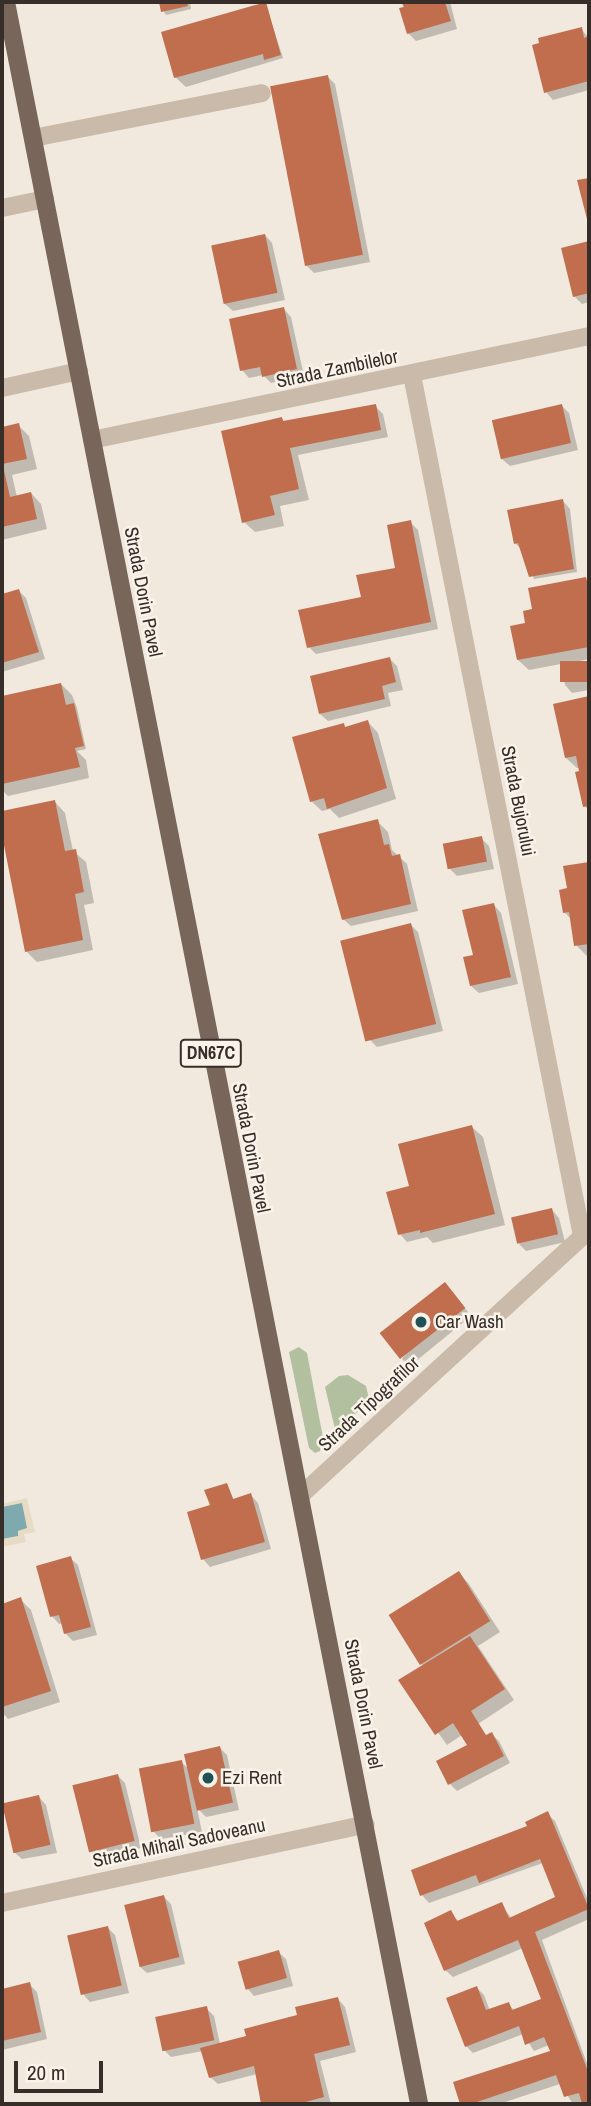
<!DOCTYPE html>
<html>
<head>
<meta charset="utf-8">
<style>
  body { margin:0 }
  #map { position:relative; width:591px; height:2106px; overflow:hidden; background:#f1e9de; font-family:"Archivo Narrow",sans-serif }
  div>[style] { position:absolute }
  .green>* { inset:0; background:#b3c09f }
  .plaza>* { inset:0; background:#e8dbc6 }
  .water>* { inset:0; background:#7ea9ad }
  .shadow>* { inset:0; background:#0003 }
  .building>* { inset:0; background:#c06e4e; transform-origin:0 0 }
  .minor>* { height:18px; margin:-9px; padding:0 9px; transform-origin:9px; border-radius:9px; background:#c9baaa }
  .primary>* { height:18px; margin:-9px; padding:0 9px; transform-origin:9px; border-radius:9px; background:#78665b }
  .dots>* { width:19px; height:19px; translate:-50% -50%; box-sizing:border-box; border:4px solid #f9f3ea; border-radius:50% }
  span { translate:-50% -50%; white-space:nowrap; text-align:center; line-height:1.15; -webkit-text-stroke:5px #f9f3ea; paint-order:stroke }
  .shield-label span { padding:2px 5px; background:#f9f3ea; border:2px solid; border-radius:5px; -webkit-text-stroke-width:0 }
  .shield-label { font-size:18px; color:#372e29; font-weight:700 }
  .street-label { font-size:19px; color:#372e29 }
  .poi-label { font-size:19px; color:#372e29 }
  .left { translate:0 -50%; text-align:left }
  .frame { position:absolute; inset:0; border:4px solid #372e29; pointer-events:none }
  .scale { position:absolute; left:14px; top:2061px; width:89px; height:32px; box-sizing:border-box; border:4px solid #372e29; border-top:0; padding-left:9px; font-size:21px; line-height:24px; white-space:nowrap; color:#372e29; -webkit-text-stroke:5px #f9f3ea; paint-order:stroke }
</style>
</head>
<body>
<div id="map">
  <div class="green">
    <i style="clip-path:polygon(299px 1347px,307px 1353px,324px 1443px,320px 1451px,315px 1453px,309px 1448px,289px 1352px)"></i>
    <i style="clip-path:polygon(348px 1375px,366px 1386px,369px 1399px,364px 1407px,335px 1429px,325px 1387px,339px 1376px)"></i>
  </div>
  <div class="plaza">
    <i style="clip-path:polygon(27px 1498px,35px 1532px,24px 1534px,26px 1542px,2px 1547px,2px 1539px,18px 1536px,17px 1531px,26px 1528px,22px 1503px,2px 1507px,2px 1504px)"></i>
  </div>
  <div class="water">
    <i style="clip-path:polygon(22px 1503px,27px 1528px,18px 1531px,18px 1536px,2px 1539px,2px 1507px)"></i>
  </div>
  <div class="shadow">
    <i style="clip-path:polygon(158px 2px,190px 2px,191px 9px,166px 15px)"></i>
    <i style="clip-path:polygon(402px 2px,450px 2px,457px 29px,416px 41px,408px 33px)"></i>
    <i style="clip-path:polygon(265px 3px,283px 58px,186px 87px,175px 77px)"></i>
    <i style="clip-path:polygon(581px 29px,589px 38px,589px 90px,553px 100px,546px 92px)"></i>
    <i style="clip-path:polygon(328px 77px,335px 84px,370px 262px,314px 273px,307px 266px)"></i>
    <i style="clip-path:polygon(265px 235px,272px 243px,285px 300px,233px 311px,225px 304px)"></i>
    <i style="clip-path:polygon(589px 242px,589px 302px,582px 304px,574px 296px,563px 249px)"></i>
    <i style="clip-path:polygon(284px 309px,291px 317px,304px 376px,271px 383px,263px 375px,249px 378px,242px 370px)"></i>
    <i style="clip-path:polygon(375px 406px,383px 414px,388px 437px,298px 455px,309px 500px,280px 506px,284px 526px,255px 532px,244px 522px,282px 419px,285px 422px)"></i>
    <i style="clip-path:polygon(562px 406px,569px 413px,578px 450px,510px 466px,502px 459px)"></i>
    <i style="clip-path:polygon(18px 425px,29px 436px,37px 469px,12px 475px,17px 497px,31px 493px,41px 504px,47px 529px,2px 540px,2px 429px)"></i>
    <i style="clip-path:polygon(563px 501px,570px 509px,577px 572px,534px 579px,521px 549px,515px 543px)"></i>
    <i style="clip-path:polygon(410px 522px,418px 530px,438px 629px,316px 654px,309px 647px,397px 569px)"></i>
    <i style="clip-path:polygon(585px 579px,589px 583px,589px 659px,575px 662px,575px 665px,589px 663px,589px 690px,572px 693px,565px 685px,561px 664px,529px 670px,518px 660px,534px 611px)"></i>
    <i style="clip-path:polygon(19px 591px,26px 598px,45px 659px,2px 672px,2px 596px)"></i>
    <i style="clip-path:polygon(390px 659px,397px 666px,403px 690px,388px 693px,391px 706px,328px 721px,320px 714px)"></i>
    <i style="clip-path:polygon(61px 684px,72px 695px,77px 708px,86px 749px,77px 751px,86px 760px,89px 778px,8px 796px,2px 790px,2px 697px)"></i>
    <i style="clip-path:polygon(589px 698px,589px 811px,585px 806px,580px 768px,577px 768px,566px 758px,555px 705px)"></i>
    <i style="clip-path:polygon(368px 722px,378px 733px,396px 799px,339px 818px,330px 809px,322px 811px,311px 801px,343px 725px,346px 728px)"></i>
    <i style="clip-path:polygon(55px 802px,65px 813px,73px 851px,86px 862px,94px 903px,84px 905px,93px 950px,37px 962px,26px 951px,2px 813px)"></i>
    <i style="clip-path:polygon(377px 821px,388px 832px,392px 850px,407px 864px,418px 911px,351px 926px,343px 919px)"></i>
    <i style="clip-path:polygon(481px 838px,489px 846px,494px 869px,457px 876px,450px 869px)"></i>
    <i style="clip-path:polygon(589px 864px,589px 956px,587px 956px,576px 945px,572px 920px,564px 912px,569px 890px,565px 867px)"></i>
    <i style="clip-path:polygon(494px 905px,501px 913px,518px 984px,479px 993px,471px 986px,475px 956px)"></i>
    <i style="clip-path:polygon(411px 925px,418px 932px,443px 1031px,377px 1047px,370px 1040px)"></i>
    <i style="clip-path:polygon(472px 1127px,483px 1137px,505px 1225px,433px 1243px,427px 1237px,407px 1242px,400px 1234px,408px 1188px)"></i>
    <i style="clip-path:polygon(552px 1210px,559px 1218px,565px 1242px,526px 1251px,519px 1244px)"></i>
    <i style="clip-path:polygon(452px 1291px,471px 1316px,410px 1366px,402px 1359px)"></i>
    <i style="clip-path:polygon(227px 1485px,234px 1500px,251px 1495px,258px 1503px,271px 1549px,210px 1567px,203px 1559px,213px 1506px)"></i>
    <i style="clip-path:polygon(70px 1558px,78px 1565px,97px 1635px,73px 1641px,66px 1634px,63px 1623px,59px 1624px,52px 1616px)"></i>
    <i style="clip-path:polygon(459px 1573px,469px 1584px,500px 1632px,478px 1646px,514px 1700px,478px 1724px,487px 1737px,491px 1734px,499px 1741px,510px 1763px,457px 1791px,450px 1784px,469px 1746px,462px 1735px,447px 1745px,401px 1681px,424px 1666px,421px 1664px)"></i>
    <i style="clip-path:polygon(20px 1599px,31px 1610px,60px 1702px,8px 1719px,2px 1712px,2px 1606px)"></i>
    <i style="clip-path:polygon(220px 1748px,227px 1755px,239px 1810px,206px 1817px,197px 1808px,202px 1832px,161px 1839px,154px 1832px,181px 1762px,190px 1770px)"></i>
    <i style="clip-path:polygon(118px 1776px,125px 1783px,141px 1848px,98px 1858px,90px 1850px)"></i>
    <i style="clip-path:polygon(39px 1797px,46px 1805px,57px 1853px,22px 1859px,14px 1852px)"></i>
    <i style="clip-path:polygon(547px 1814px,555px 1821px,589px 1903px,589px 1919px,542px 1940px,589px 2069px,589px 2104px,584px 2104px,583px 2101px,573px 2104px,560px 2084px,499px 2104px,461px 2104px,455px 2083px,552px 2053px,549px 2045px,534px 2051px,523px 2034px,473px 2053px,466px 2046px,477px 1988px,484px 1995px,490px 2011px,508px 2004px,515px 2011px,543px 2000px,523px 1948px,453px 1977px,445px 1970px,450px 1912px,459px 1922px,501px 1904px,512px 1919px,557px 1898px,543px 1863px,429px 1903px,422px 1895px)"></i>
    <i style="clip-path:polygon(164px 1897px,171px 1904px,185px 1964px,147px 1973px,139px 1966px)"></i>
    <i style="clip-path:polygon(108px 1928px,115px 1935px,129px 1993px,90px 2002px,83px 1994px)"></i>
    <i style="clip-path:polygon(278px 1952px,286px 1959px,293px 1986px,254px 1996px,247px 1988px)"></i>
    <i style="clip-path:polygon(29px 1984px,37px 1992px,47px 2039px,2px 2050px,2px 1991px)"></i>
    <i style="clip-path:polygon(338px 1999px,345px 2007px,356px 2052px,320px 2061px,331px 2104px,264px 2104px,257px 2074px,218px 2084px,210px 2077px,203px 2051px,171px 2057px,164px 2050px,206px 2008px,214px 2016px,220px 2044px,248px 2037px)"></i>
  </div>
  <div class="building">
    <i style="clip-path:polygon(159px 2px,187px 2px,188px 6px,161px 12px)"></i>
    <i style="clip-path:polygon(266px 2px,281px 55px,264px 60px,263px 54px,174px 78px,161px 32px)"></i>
    <i style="clip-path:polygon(402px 2px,445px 2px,451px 21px,407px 34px,399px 8px,404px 7px)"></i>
    <i style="clip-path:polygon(582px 27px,584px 38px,589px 36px,589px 81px,544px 93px,532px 45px,539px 43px,538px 38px)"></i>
    <i style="left:328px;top:75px;width:183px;height:59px;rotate:79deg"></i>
    <i style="clip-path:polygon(589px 178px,589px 223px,588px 223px,577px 180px)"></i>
    <i style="left:265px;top:234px;width:60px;height:55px;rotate:78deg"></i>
    <i style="clip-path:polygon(589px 241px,589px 293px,573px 297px,561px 248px)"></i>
    <i style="clip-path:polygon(284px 307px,297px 369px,262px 377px,260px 367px,240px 371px,229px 319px)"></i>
    <i style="clip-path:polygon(376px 404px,381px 430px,290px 448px,299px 489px,270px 496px,275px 515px,242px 523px,221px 431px,282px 417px,283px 421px)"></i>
    <i style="left:562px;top:404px;width:40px;height:72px;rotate:77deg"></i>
    <i style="clip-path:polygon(19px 423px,27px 459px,2px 464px,2px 427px)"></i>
    <i style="clip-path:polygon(3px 466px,10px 497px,31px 492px,37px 519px,2px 527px)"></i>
    <i style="clip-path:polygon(563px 499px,574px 569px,529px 577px,518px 543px,514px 544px,507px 510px)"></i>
    <i style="clip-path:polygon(411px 520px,431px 622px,307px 648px,298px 610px,361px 597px,356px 575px,395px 568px,387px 525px)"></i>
    <i style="clip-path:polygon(586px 577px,589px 590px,589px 647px,517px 660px,510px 626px,525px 623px,523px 611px,532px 609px,528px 588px)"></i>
    <i style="clip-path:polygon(19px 589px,39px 652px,2px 663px,2px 594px)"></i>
    <i style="clip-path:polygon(390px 657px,396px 682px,382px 686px,385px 699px,319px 714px,310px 676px)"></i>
    <i style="left:589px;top:661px;width:21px;height:29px;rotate:90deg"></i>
    <i style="clip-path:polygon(61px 683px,66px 705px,74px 703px,84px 746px,75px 748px,80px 767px,2px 784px,2px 696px)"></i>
    <i style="clip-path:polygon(589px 696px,589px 806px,583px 807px,575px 772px,579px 771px,576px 756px,565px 758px,553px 704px)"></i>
    <i style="clip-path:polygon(368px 720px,387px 788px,327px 809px,324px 798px,310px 802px,292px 737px,344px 723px,345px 727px)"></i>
    <i style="clip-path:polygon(55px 800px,65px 851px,76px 849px,84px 892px,75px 894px,83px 940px,25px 952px,2px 835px,2px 811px)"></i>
    <i style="clip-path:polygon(378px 819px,384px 845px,389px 844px,392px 856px,400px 854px,411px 904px,342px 920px,318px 834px)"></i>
    <i style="left:482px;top:836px;width:26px;height:40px;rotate:79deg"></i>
    <i style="clip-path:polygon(589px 862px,589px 944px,574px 946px,569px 912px,563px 913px,559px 890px,567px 888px,563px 866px)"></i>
    <i style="clip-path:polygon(494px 903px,511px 977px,470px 986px,463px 957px,473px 955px,462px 910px)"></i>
    <i style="left:411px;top:923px;width:104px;height:73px;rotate:76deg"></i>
    <i style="clip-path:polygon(472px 1125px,495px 1214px,420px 1233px,420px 1230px,398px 1235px,386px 1192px,409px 1186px,398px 1144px)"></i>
    <i style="left:552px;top:1208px;width:27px;height:42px;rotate:77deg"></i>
    <i style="left:445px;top:1282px;width:33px;height:83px;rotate:52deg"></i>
    <i style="clip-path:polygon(227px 1483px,233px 1499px,251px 1493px,265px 1542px,201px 1560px,187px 1512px,210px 1505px,204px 1490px)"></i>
    <i style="clip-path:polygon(71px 1556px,91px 1627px,64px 1634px,59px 1615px,50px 1617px,36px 1566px)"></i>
    <i style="left:459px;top:1571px;width:59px;height:83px;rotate:58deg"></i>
    <i style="clip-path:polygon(21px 1597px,51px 1691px,2px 1707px,2px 1604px)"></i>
    <i style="clip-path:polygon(470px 1636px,505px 1689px,471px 1711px,486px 1735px,492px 1732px,504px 1756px,448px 1785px,436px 1761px,467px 1745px,453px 1723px,435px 1735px,398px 1680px)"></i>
    <i style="left:220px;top:1746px;width:58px;height:37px;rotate:77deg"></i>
    <i style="left:182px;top:1760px;width:65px;height:44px;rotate:79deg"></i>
    <i style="left:118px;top:1774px;width:69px;height:47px;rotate:76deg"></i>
    <i style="left:39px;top:1795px;width:51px;height:38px;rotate:77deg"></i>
    <i style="clip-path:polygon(548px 1811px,589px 1909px,535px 1932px,589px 2074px,589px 2104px,582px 2104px,579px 2093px,564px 2097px,556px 2075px,471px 2104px,460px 2104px,453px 2082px,550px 2051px,544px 2037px,525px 2045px,519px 2026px,465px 2047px,446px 1998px,477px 1986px,486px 2010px,509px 2002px,512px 2010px,541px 1999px,518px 1940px,444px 1971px,424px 1923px,451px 1910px,457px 1921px,502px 1902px,509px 1918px,555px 1897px,540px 1859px,479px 1883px,476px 1875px,420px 1896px,411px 1870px,527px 1826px,525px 1822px)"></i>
    <i style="left:164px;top:1895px;width:64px;height:41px;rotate:76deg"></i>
    <i style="left:108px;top:1926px;width:61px;height:42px;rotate:77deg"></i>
    <i style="left:279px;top:1950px;width:29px;height:43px;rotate:74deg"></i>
    <i style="clip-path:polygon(30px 1982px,41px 2032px,2px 2041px,2px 1989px)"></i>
    <i style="clip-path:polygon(338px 1997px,350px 2045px,314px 2054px,324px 2097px,298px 2104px,261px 2104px,254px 2066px,209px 2078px,200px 2048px,246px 2036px,244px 2029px,297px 2015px,295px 2007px)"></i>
    <i style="left:207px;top:2006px;width:35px;height:53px;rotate:78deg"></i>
  </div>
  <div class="minor">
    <i style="left:33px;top:138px;width:233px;rotate:-11.1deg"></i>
    <i style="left:2px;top:208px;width:44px;rotate:-11.8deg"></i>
    <i style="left:412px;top:375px;width:878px;rotate:78.83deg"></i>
    <i style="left:2px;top:388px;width:79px;rotate:-12.4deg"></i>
    <i style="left:92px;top:440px;width:508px;rotate:-11.82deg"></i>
    <i style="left:300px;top:1496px;width:393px;rotate:-42.6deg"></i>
    <i style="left:2px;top:1903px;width:372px;rotate:-12.2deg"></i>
  </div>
  <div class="primary">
    <i style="left:6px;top:2px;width:2142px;rotate:78.88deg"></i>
  </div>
  <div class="dots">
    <i style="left:421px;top:1322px;background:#215156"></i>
    <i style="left:208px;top:1778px;background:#215156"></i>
  </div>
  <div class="shield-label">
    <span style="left:211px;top:1053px">DN67C</span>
  </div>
  <div class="street-label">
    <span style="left:337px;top:369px;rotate:-12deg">Strada Zambilelor</span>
    <span style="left:143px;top:592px;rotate:79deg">Strada Dorin Pavel</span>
    <span style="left:518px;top:801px;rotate:79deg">Strada Bujorului</span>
    <span style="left:251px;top:1148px;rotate:79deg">Strada Dorin Pavel</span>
    <span style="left:369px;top:1404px;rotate:-43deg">Strada Tipografilor</span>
    <span style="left:363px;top:1704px;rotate:79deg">Strada Dorin Pavel</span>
    <span style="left:179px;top:1843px;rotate:-12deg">Strada Mihail Sadoveanu</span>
  </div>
  <div class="poi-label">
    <span class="left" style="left:435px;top:1322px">Car Wash</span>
    <span class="left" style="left:222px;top:1778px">Ezi Rent</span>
  </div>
  <div class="frame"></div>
  <div class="scale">20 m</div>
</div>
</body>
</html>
